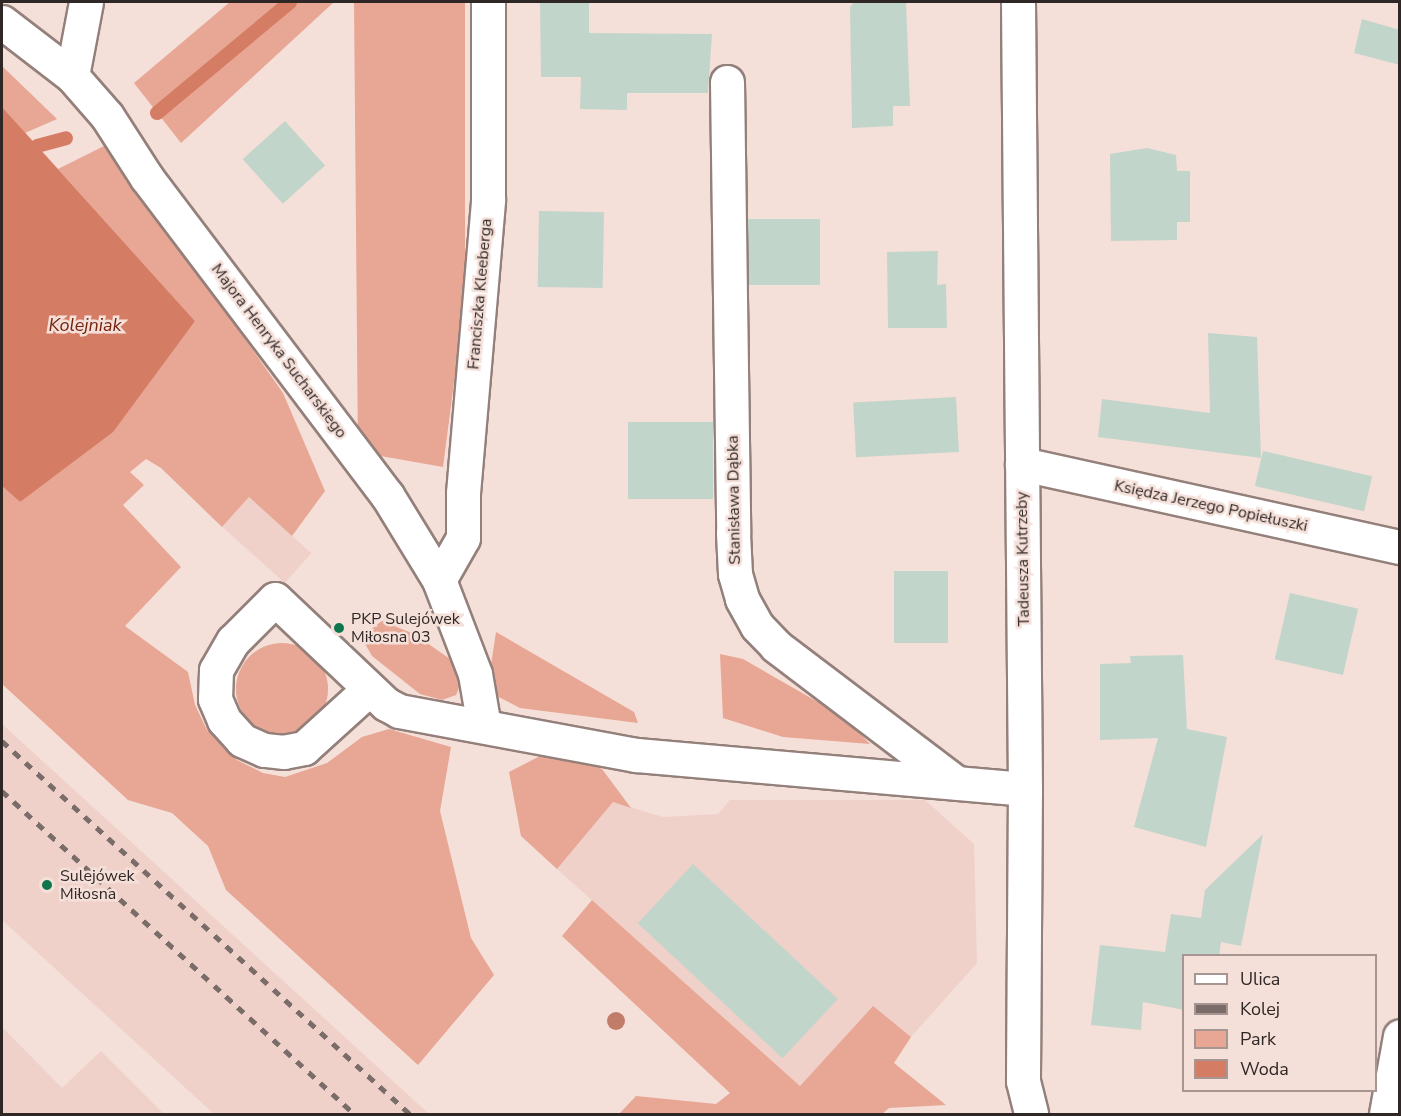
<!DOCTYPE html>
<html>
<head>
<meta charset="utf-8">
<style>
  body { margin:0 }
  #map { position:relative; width:1401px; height:1116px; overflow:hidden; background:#f5dfd9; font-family:"Nunito Sans",sans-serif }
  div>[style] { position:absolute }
  .built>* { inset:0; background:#efd1c9; transform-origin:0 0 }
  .green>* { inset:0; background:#e8a694 }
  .round { border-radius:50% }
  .water>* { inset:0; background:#d57c65 }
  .stream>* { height:14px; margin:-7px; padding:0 7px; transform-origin:7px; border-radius:7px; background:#d57c65 }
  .building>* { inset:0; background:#c2d5ca; transform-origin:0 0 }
  .roads { filter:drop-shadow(2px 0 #94807b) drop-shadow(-2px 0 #94807b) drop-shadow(0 2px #94807b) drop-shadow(0 -2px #94807b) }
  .minor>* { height:33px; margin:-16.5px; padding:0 16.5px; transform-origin:16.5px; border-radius:16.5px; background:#fff }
  .rail>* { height:4.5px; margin-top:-2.25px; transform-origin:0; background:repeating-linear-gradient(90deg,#7a6c69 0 8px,transparent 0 16px) }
  .trees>* { width:18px; height:18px; margin:-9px; border-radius:50%; background:#c17d69 }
  .dots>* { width:16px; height:16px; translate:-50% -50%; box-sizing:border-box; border:3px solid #f5dfd9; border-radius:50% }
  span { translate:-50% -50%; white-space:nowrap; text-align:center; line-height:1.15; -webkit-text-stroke:5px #f5dfd9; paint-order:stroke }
  .street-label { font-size:16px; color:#2f2725 }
  .poi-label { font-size:16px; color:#2f2725 }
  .left { translate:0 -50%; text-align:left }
  .water-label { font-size:18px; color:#74240e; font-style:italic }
  .frame { position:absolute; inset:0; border:3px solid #2f2725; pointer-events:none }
  .legend { position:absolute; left:1182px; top:954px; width:195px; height:138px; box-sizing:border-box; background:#f5dfd9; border:2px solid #a69591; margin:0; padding:8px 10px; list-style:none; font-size:18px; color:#2f2725 }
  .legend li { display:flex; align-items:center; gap:12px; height:30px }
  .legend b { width:30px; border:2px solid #a69591 }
</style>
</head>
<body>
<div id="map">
  <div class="built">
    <i style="left:249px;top:497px;width:84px;height:40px;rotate:42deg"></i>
    <i style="clip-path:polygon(2px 724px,429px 1114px,214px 1114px,2px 920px)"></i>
    <i style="clip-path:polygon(730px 800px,925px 800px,974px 844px,977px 963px,911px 1037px,872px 1007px,800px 1086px,557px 869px,613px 802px,663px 817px,718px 814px)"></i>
    <i style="clip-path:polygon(2px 1027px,62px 1088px,101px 1051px,164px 1114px,2px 1114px)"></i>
  </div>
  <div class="green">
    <i style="clip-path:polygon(230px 2px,334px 2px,181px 143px,134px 83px)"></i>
    <i style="clip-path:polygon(354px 2px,465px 2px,465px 298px,443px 467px,358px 452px)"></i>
    <i style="clip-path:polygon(2px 66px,57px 119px,25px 133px,2px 107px)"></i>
    <i style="clip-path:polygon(108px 144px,283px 393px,325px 491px,292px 536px,249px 497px,222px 527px,161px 468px,146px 459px,130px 472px,144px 485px,123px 505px,181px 567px,125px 626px,188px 672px,195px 705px,207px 730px,237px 760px,263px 773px,285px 777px,327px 763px,362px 737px,389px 729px,451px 747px,440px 811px,471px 938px,494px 975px,418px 1065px,226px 890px,208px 846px,172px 813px,128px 800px,2px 684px,2px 486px,20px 502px,195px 321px,58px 169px)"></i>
    <i style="clip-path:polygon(382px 621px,414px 634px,453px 661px,462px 681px,456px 695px,442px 700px,420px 694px,372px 656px,364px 642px,367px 632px)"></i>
    <i style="clip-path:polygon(496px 632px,634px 712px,638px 723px,520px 708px,487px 691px)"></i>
    <i class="round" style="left:236px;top:643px;width:92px;height:92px"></i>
    <i style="clip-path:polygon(720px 654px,743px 659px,844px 717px,870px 744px,783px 737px,723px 718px)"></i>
    <i style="clip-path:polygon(542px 755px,573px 757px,602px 769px,631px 808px,613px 802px,557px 869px,521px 836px,509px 772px)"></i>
    <i style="clip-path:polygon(592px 900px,800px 1086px,873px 1006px,911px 1037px,894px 1063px,946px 1105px,889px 1108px,882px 1114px,619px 1114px,636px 1096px,716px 1104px,730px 1093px,562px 936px)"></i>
  </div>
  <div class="water">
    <i style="clip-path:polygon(2px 107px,195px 321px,113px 432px,20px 502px,2px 486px)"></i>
  </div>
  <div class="stream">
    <i style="left:157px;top:113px;width:173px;rotate:-39.8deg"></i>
    <i style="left:37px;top:146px;width:30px;rotate:-15deg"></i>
  </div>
  <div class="building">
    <i style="clip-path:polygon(540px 2px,589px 2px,589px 33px,712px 34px,708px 93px,627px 93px,627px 110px,580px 109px,581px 77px,541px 77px)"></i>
    <i style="clip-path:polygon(854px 2px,906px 2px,910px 106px,893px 106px,893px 126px,852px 128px,850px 7px)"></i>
    <i style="clip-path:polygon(1362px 19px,1400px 30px,1400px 65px,1354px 53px)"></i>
    <i style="left:285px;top:121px;width:60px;height:57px;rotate:48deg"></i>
    <i style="clip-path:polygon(1147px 148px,1176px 155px,1177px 171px,1190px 171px,1190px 222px,1177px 222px,1177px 240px,1111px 241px,1110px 154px)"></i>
    <i style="left:539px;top:211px;width:65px;height:76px;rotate:1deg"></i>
    <i style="left:748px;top:219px;width:72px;height:66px"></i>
    <i style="clip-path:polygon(938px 251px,937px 285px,946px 284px,947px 328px,888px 328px,887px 252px)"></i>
    <i style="clip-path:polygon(1208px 333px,1257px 337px,1261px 458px,1098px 437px,1102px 399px,1210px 413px)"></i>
    <i style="left:956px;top:397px;width:55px;height:103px;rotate:87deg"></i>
    <i style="left:713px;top:422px;width:77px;height:85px;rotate:90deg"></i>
    <i style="left:1263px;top:451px;width:112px;height:36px;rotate:13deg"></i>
    <i style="left:894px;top:571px;width:54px;height:72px"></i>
    <i style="left:1290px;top:593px;width:70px;height:68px;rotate:13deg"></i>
    <i style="clip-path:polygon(1183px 655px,1187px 729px,1227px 737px,1206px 847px,1134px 827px,1158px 738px,1100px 740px,1100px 664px,1131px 663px,1130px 656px)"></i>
    <i style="clip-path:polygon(1263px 834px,1241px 946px,1221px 942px,1219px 956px,1184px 956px,1184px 1010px,1143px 1002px,1141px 1030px,1091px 1025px,1100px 945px,1165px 952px,1171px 914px,1201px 918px,1205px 890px)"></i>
    <i style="left:693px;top:864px;width:198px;height:81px;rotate:43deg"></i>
  </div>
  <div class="roads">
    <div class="minor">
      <i style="left:1018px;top:2px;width:787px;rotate:89.49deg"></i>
      <i style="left:1025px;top:789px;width:292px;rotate:90.4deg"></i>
      <i style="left:1023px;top:1081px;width:34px;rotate:76deg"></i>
      <i style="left:2px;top:22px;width:88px;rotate:37.6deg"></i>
      <i style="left:72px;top:76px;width:53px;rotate:48.8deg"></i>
      <i style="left:107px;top:116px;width:74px;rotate:57.2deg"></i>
      <i style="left:147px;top:178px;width:398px;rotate:52.9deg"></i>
      <i style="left:387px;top:495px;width:100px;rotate:58.5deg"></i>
      <i style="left:439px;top:580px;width:101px;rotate:69deg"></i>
      <i style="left:475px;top:674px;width:53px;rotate:80.2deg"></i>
      <i style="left:72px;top:76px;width:75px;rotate:-79.3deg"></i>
      <i style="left:727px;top:82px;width:451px;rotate:89.2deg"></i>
      <i style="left:733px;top:533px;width:41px;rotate:87.2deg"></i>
      <i style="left:735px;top:574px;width:26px;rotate:74deg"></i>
      <i style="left:742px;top:599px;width:31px;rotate:61deg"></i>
      <i style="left:757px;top:626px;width:28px;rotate:46deg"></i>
      <i style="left:776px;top:646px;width:225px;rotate:37.2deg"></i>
      <i style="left:1022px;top:464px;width:387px;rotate:12.4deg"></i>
      <i style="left:439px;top:580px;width:48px;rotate:-60.3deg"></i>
      <i style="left:463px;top:538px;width:45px;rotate:-90deg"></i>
      <i style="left:463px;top:493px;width:295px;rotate:-85.1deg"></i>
      <i style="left:488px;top:199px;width:197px;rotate:-90deg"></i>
      <i style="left:369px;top:689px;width:88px;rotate:137.8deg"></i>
      <i style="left:304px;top:748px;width:20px;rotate:169deg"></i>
      <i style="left:284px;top:752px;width:20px;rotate:-174deg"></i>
      <i style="left:264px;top:750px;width:24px;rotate:-156deg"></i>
      <i style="left:242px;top:740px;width:27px;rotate:-132deg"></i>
      <i style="left:224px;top:720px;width:23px;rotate:-113deg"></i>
      <i style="left:215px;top:699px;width:29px;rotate:-88deg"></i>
      <i style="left:216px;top:670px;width:34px;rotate:-60deg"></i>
      <i style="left:233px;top:641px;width:59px;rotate:-45deg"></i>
      <i style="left:275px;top:599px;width:153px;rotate:43.4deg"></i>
      <i style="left:386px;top:704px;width:15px;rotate:28deg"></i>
      <i style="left:399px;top:711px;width:241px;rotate:10.5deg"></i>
      <i style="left:636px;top:755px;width:390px;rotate:5deg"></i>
      <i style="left:1386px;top:1114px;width:79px;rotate:-79.8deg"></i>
    </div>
  </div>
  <div class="rail">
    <i style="left:2px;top:741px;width:553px;rotate:42.43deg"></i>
    <i style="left:2px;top:791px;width:478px;rotate:42.5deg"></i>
  </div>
  <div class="trees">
    <i style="left:616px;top:1021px"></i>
  </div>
  <div class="dots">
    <i style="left:339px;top:628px;background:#0f754c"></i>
    <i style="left:47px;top:885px;background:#0f754c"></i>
  </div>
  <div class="street-label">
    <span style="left:480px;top:294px;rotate:-85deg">Franciszka Kleeberga</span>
    <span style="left:279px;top:351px;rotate:53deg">Majora Henryka Sucharskiego</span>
    <span style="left:734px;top:500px;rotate:-91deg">Stanisława Dąbka</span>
    <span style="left:1211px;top:506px;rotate:12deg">Księdza Jerzego Popiełuszki</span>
    <span style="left:1023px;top:559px;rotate:-91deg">Tadeusza Kutrzeby</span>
  </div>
  <div class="poi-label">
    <span class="left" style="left:351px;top:628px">PKP Sulejówek<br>Miłosna 03</span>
    <span class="left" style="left:60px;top:885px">Sulejówek<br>Miłosna</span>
  </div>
  <div class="water-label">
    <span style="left:85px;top:325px">Kolejniak</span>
  </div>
  <div class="frame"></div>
  <ul class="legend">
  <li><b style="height:8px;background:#fff"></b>Ulica</li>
  <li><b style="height:8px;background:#7a6c69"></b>Kolej</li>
  <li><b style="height:16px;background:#e8a694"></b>Park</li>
  <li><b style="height:16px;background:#d57c65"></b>Woda</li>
  </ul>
</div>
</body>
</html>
